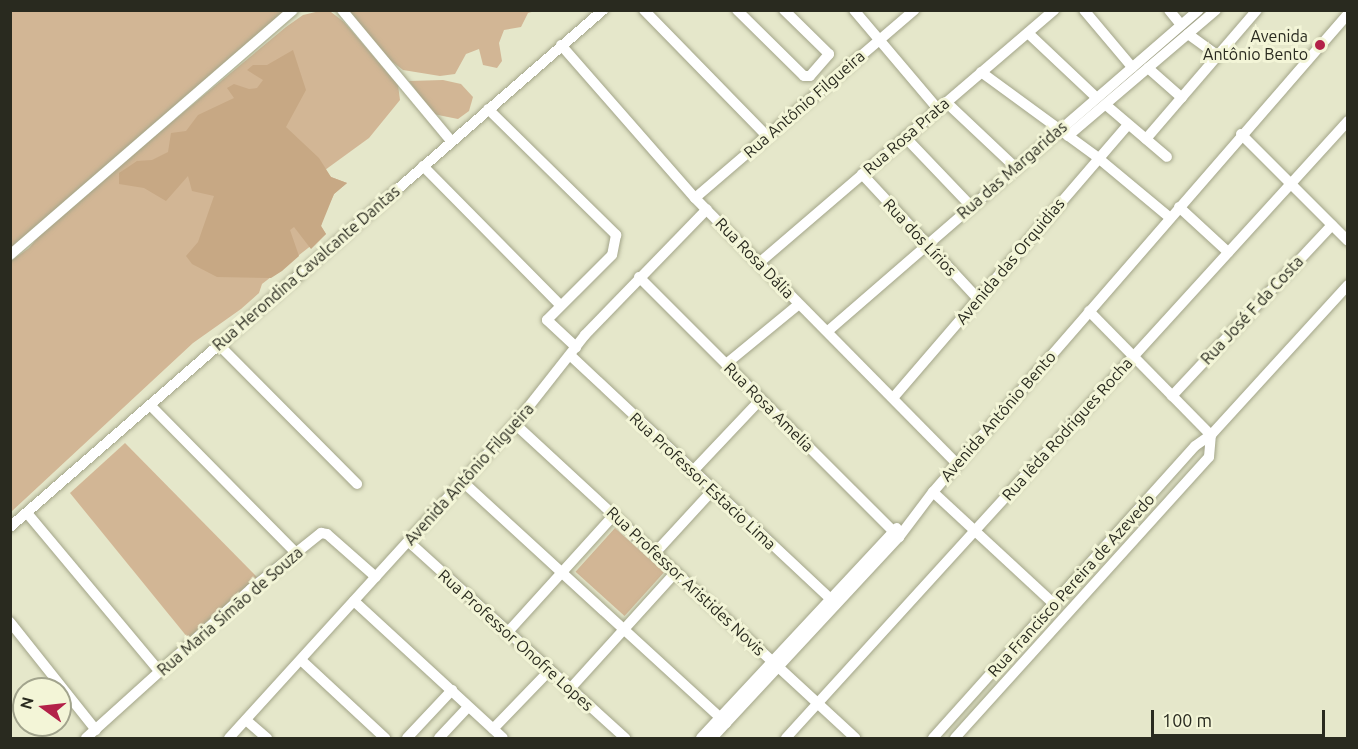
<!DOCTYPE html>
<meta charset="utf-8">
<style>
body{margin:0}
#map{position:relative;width:1358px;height:749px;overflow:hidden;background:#e5e7ca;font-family:Ubuntu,sans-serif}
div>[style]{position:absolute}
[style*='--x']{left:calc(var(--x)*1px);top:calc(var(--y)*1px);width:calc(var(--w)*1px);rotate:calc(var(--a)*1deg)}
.green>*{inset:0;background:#d2b695;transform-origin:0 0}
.forest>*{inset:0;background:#c7a884}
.roads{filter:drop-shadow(0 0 2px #a3a589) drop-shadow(0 0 2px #a3a589)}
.minor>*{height:10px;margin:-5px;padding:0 5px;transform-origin:5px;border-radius:5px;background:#fff}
.dots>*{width:16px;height:16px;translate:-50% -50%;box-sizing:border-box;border:3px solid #f3f5d7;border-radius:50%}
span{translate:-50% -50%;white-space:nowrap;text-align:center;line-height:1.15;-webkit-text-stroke:6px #f3f5d7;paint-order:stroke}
.poi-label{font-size:16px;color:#292a1f}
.right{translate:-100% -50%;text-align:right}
.street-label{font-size:16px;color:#292a1f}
.frame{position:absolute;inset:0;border:12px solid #292a1f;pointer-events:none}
.north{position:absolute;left:12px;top:677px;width:60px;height:60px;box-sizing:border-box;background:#f3f5d7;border:2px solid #a2a48d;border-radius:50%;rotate:285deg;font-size:16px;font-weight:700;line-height:24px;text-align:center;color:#292a1f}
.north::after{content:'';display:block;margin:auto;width:21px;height:27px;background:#b32149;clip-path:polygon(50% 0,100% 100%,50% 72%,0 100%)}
.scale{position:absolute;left:1151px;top:710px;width:174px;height:27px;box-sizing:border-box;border:3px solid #292a1f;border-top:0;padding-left:8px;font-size:18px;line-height:21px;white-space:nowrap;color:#292a1f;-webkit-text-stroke:4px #f3f5d7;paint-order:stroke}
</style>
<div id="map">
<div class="green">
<div style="clip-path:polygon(11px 11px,290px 11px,11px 249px)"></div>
<div style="clip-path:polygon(320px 11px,331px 12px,344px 22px,398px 85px,400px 100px,369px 138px,325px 170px,331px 177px,347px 183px,334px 194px,323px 217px,321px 226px,326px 234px,262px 284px,259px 293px,241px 309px,193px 343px,11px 512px,11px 261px,29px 248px,50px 223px,286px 27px,303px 15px)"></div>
<div style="clip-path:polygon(346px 11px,535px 11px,528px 13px,521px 27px,504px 30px,499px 43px,502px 61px,497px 68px,483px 65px,479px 49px,466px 54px,455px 74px,440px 76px,403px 70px,390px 60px)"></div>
<div style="clip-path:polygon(443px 80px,461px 84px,473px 97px,469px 111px,458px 119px,433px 114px,409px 81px)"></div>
<div style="clip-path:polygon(125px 443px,257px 577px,188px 638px,70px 493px)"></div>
<div style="left:615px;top:528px;width:66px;height:59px;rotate:42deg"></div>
</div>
<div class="forest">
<div style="clip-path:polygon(293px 50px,306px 90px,286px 127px,319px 158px,331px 177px,347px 183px,334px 194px,321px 226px,326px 234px,311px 249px,294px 227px,290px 230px,299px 256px,282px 271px,271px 278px,217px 277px,192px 264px,186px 256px,198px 242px,214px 196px,192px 191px,188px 176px,166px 201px,144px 188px,119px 184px,119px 173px,137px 161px,152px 160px,168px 152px,171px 133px,186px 131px,198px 115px,234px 98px,227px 88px,234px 84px,249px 89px,257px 88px,263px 80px,247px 70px,253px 65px,267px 65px)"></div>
</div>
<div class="roads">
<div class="minor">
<div style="--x:342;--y:10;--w:170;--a:50.2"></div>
<div style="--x:644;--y:10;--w:176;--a:45.7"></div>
<div style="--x:737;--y:10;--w:94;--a:44.6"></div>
<div style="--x:804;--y:76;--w:6;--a:0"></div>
<div style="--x:810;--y:76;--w:29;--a:-49"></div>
<div style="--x:829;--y:54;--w:63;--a:-135.6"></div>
<div style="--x:854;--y:10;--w:130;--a:49.7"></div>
<div style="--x:1084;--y:10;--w:75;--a:49.9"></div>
<div style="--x:1169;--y:10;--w:19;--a:51"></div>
<div style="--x:1028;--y:33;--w:93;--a:43.3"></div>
<div style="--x:1188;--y:34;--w:37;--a:36"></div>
<div style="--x:561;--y:45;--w:203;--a:48.8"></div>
<div style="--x:695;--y:198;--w:373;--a:45.4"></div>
<div style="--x:1148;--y:68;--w:45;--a:41.4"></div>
<div style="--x:981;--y:72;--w:144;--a:36.2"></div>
<div style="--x:1097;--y:157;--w:94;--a:39.8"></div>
<div style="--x:946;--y:102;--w:96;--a:43.3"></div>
<div style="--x:1106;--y:105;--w:80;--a:40.4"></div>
<div style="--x:488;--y:109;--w:180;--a:44.5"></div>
<div style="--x:616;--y:235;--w:20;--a:101"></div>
<div style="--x:612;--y:255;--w:92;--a:135"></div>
<div style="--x:547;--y:320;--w:40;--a:43"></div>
<div style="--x:1241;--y:134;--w:151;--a:45"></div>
<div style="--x:1068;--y:136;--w:194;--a:-40.4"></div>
<div style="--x:905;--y:137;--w:95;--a:46.3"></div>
<div style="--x:1146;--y:139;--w:170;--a:-49.3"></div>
<div style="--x:423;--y:166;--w:195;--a:45.4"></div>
<div style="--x:862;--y:174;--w:171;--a:47.1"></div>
<div style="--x:695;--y:198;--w:289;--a:-40.6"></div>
<div style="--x:1179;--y:207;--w:67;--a:42.6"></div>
<div style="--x:10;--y:255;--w:374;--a:-40.9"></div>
<div style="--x:759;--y:263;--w:389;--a:-40.6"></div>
<div style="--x:639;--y:277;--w:368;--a:45"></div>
<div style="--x:1089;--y:311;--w:174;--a:45.5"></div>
<div style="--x:828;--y:331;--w:490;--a:-40.9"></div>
<div style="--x:219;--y:345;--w:196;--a:45.2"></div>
<div style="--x:571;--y:356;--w:363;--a:43.1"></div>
<div style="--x:726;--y:364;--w:94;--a:-39.4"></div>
<div style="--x:1172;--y:396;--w:234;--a:-46.9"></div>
<div style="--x:893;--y:398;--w:360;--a:-49.3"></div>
<div style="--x:150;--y:405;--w:208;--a:45.4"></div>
<div style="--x:515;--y:424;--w:463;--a:42.7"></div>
<div style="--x:692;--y:472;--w:100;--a:-46.6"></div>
<div style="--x:463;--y:482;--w:357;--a:42.5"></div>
<div style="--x:933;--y:492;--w:165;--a:42.8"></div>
<div style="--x:27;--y:513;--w:207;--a:50.1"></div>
<div style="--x:10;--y:527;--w:787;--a:-41.08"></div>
<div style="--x:409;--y:542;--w:292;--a:42.2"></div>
<div style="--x:655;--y:553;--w:84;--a:-47.4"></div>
<div style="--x:354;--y:601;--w:202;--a:42.6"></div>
<div style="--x:10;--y:622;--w:138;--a:51.5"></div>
<div style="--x:507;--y:633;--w:159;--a:-47.8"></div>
<div style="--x:301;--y:660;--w:115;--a:42.9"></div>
<div style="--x:569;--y:690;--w:159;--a:-47.8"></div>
<div style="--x:246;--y:720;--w:28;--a:41"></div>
<div style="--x:493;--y:729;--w:81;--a:-46"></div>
<div style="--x:86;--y:738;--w:222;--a:-42.1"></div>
<div style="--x:251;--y:589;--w:90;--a:-38.7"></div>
<div style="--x:321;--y:533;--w:6;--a:9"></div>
<div style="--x:327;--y:534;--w:65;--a:41.3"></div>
<div style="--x:229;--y:738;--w:425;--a:-47.7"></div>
<div style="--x:515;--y:424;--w:113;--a:-51.8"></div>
<div style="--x:585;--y:335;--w:175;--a:-45.9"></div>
<div style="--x:407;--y:738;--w:66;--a:-46.8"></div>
<div style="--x:439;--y:738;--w:42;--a:-46.9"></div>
<div style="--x:701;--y:738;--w:287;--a:-47"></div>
<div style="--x:712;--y:738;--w:275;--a:-47.1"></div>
<div style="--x:899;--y:537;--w:56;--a:-52.9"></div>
<div style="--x:933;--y:492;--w:633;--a:-49.04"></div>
<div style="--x:786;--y:738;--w:835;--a:-47.67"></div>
<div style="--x:933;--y:738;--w:392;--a:-48.1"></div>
<div style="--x:1195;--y:446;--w:19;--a:-35"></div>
<div style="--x:1211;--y:435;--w:203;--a:-47.6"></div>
<div style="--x:955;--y:738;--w:379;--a:-47.9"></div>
<div style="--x:1209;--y:457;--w:22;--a:-85"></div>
</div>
</div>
<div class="dots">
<div style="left:1320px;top:45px;background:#b32149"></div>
</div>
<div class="poi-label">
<span class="right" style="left:1308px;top:45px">Avenida<br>Antônio Bento</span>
</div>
<div class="street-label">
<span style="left:804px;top:104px;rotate:-41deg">Rua Antônio Filgueira</span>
<span style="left:906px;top:136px;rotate:-41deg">Rua Rosa Prata</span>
<span style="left:1012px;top:170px;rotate:-41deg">Rua das Margaridas</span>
<span style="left:920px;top:237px;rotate:47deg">Rua dos Lírios</span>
<span style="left:755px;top:258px;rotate:46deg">Rua Rosa Dália</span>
<span style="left:1010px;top:261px;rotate:-50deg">Avenida das Orquidias</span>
<span style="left:306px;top:268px;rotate:-41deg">Rua Herondina Cavalcante Dantas</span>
<span style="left:1252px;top:310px;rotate:-47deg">Rua José F da Costa</span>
<span style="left:769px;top:407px;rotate:45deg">Rua Rosa Amelia</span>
<span style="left:998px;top:416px;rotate:-49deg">Avenida Antônio Bento</span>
<span style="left:1067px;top:429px;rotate:-48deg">Rua Iêda Rodrigues Rocha</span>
<span style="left:469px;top:474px;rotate:-48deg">Avenida Antônio Filgueira</span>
<span style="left:703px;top:481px;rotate:43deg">Rua Professor Estacio Lima</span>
<span style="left:686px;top:581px;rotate:43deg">Rua Professor Aristides Novis</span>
<span style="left:1071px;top:585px;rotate:-48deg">Rua Francisco Pereira de Azevedo</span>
<span style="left:230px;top:611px;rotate:-41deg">Rua Maria Simão de Souza</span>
<span style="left:516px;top:640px;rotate:42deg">Rua Professor Onofre Lopes</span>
</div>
<div class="frame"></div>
<div class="north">N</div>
<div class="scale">100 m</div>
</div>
